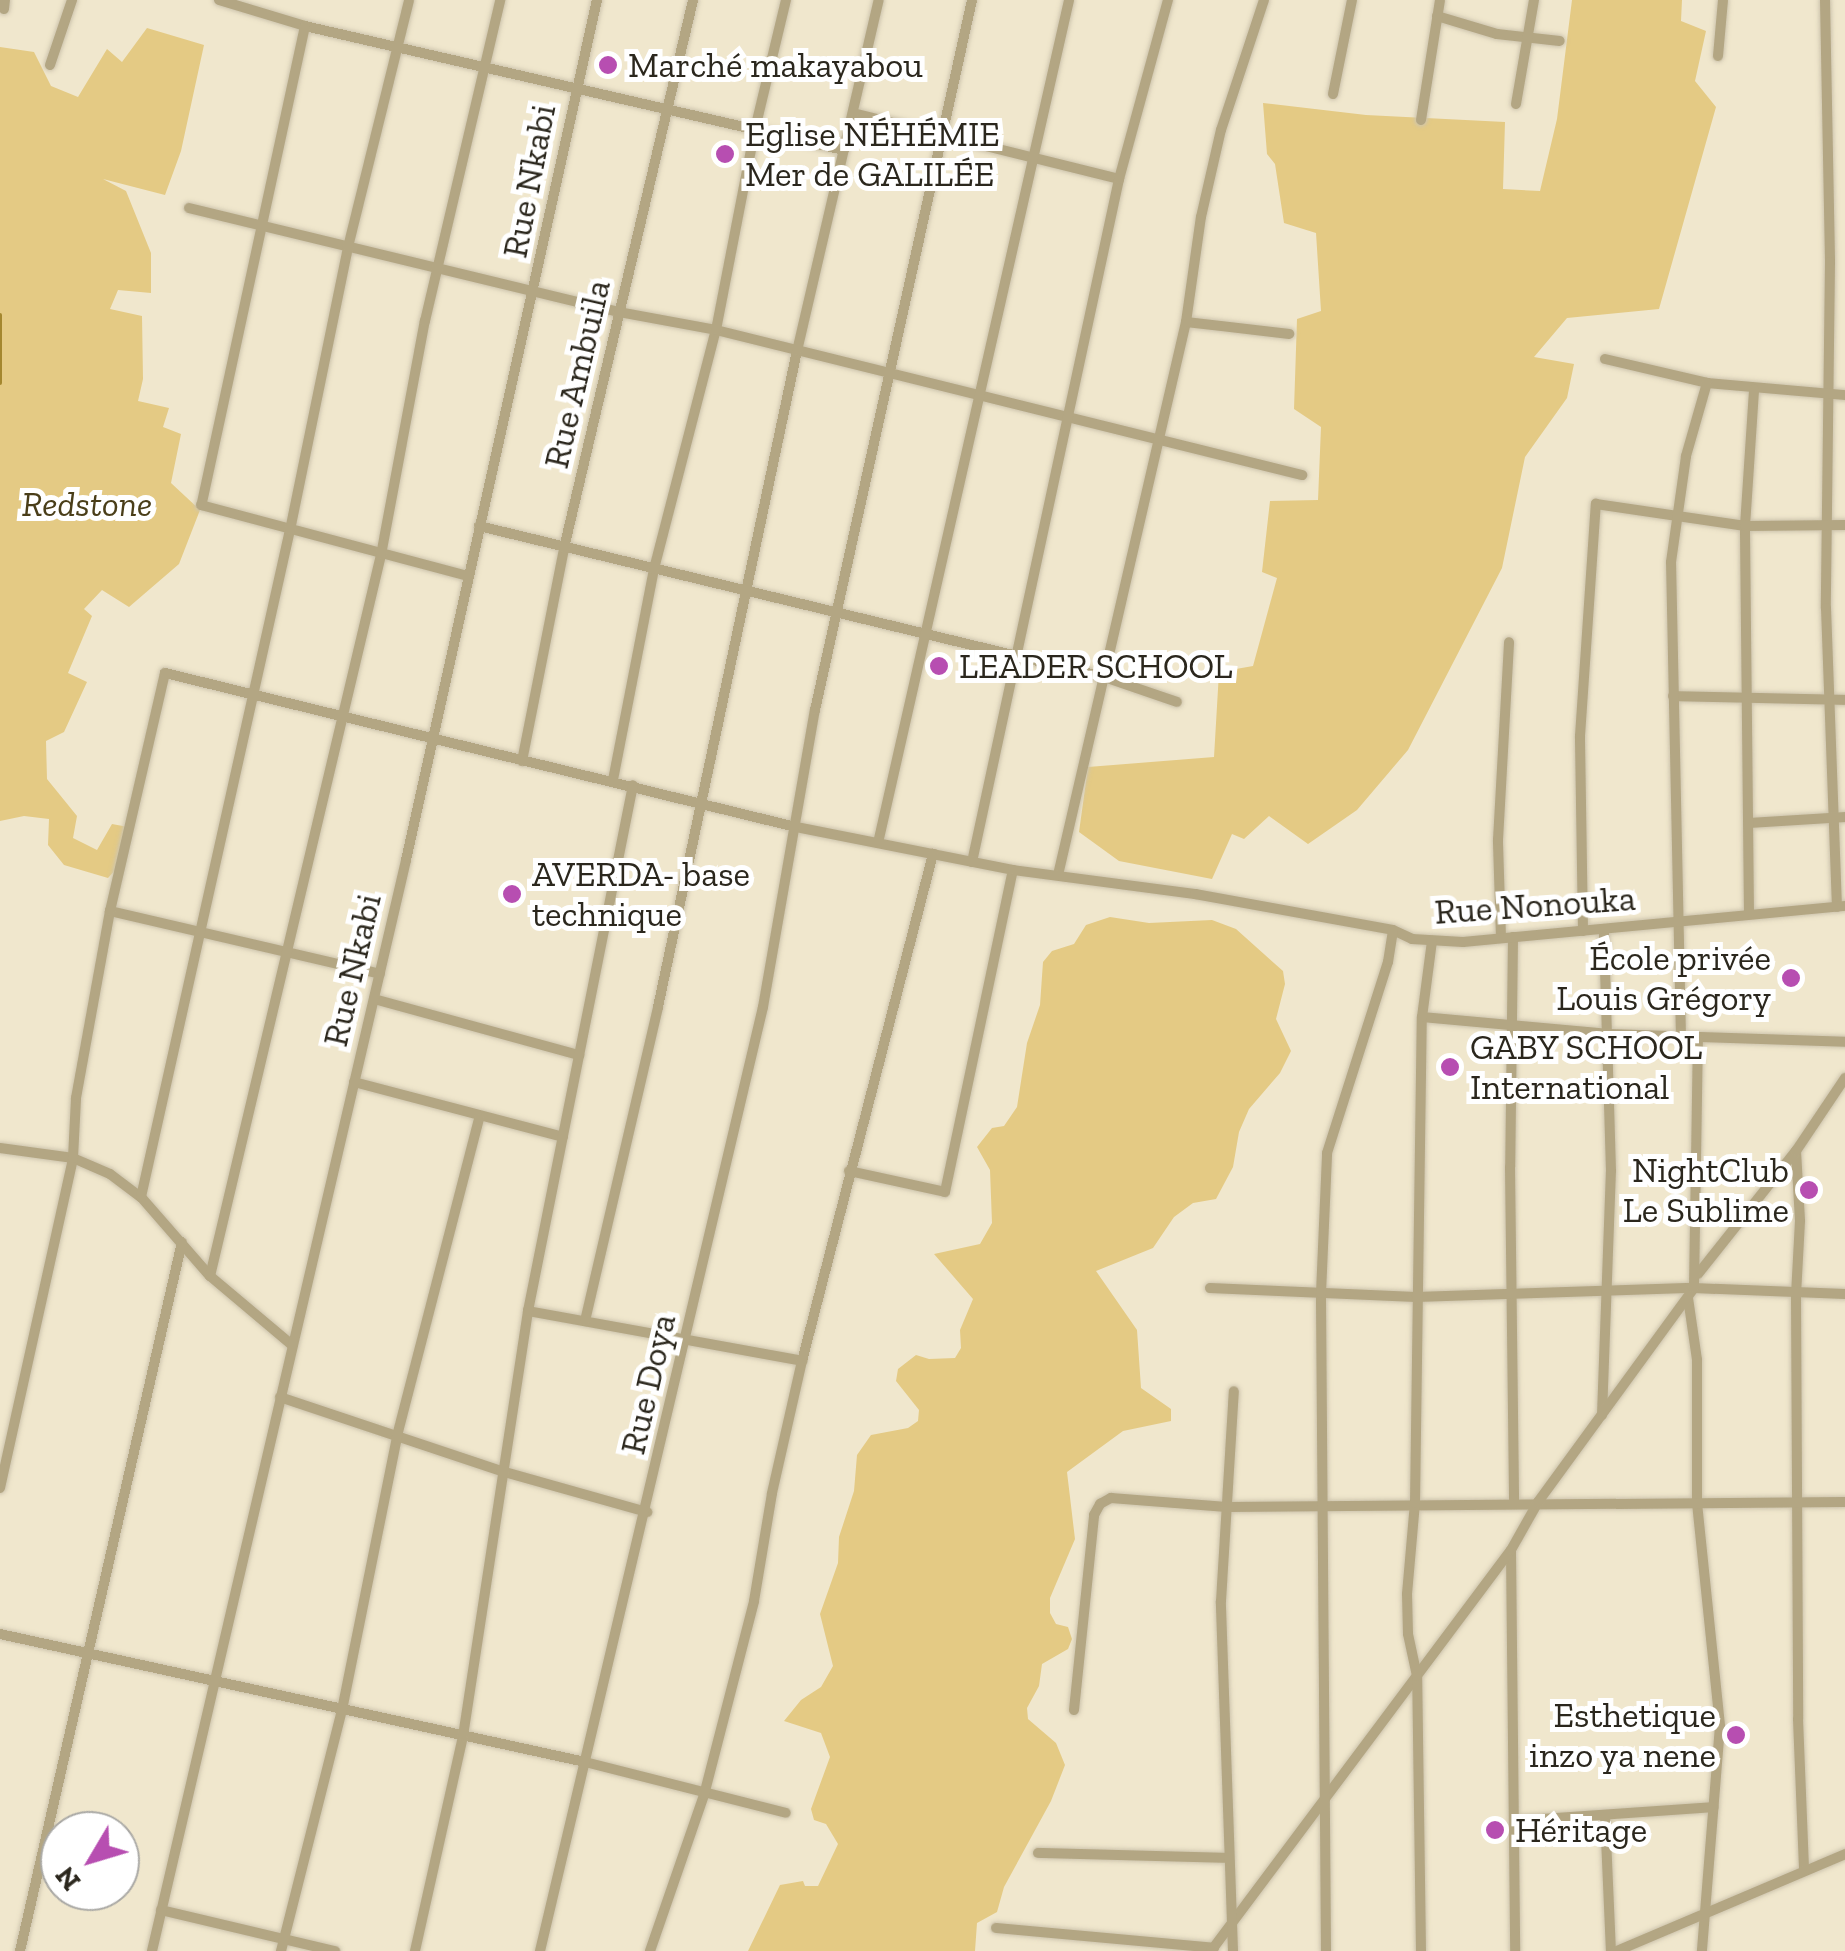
<!DOCTYPE html>
<meta charset="utf-8">
<style>
body{margin:0}
#map{position:relative;width:1845px;height:1951px;overflow:hidden;background:#f0e7cd;font-family:"Zilla Slab",serif}
div>[style]{position:absolute}
[style*='--x']{left:calc(var(--x)*1px);top:calc(var(--y)*1px);width:calc(var(--w)*1px);rotate:calc(var(--a)*1deg)}
.green>*{inset:0;background:#e4ca84}
.stream>*{height:4px;margin:-2px;padding:0 2px;transform-origin:2px;border-radius:2px;background:#a4872f}
.roads{filter:drop-shadow(0 0 2px #cdc4ad) drop-shadow(0 0 2px #cdc4ad)}
.minor>*{height:10px;margin:-5px;padding:0 5px;transform-origin:5px;border-radius:5px;background:#b3a683}
.dots>*{width:28px;height:28px;translate:-50% -50%;box-sizing:border-box;border:5px solid #fff;border-radius:50%}
span{translate:-50% -50%;white-space:nowrap;text-align:center;line-height:1.15;-webkit-text-stroke:10px #fff;paint-order:stroke}
.poi-label{font-size:35px;color:#2b271d}
.left{translate:0 -50%;text-align:left}
.right{translate:-100% -50%;text-align:right}
.street-label{font-size:35px;color:#2b271d}
.park-label{font-size:35px;color:#4a3e19;font-style:italic}
.north{position:absolute;left:40px;top:1811px;width:100px;height:100px;box-sizing:border-box;background:#fff;border:2px solid #aaa9a5;border-radius:50%;rotate:232deg;font-size:28px;font-weight:700;line-height:40px;text-align:center;color:#2b271d}
.north::after{content:'';display:block;margin:auto;width:35px;height:45px;background:#b74eb1;clip-path:polygon(50% 0,100% 100%,50% 72%,0 100%)}
</style>
<div id="map">
<div class="green">
<div style="clip-path:polygon(1572px 0,1682px 0,1681px 21px,1706px 31px,1695px 81px,1716px 107px,1659px 309px,1567px 318px,1534px 357px,1574px 364px,1567px 398px,1525px 457px,1502px 568px,1408px 750px,1357px 810px,1308px 844px,1269px 816px,1244px 839px,1232px 834px,1212px 879px,1119px 861px,1079px 832px,1088px 767px,1214px 757px,1219px 672px,1253px 666px,1277px 578px,1262px 572px,1270px 501px,1318px 500px,1321px 427px,1294px 409px,1297px 319px,1321px 311px,1316px 233px,1284px 223px,1275px 164px,1267px 154px,1263px 103px,1366px 115px,1505px 122px,1503px 189px,1540px 191px,1557px 119px)"></div>
<div style="clip-path:polygon(147px 28px,204px 45px,181px 151px,165px 195px,103px 179px,126px 191px,151px 253px,151px 293px,118px 290px,110px 309px,142px 316px,143px 379px,138px 401px,169px 408px,163px 427px,181px 434px,171px 483px,200px 510px,179px 564px,129px 607px,102px 590px,84px 609px,92px 616px,68px 673px,87px 682px,64px 732px,46px 741px,47px 779px,77px 816px,73px 838px,97px 850px,112px 824px,128px 827px,118px 867px,108px 878px,64px 865px,48px 845px,49px 819px,24px 816px,0 821px,0 47px,34px 52px,51px 86px,78px 97px,107px 49px,122px 62px)"></div>
<div style="clip-path:polygon(1110px 917px,1149px 923px,1212px 920px,1236px 929px,1283px 971px,1285px 984px,1276px 1019px,1291px 1051px,1280px 1073px,1249px 1109px,1239px 1132px,1233px 1167px,1216px 1199px,1193px 1203px,1174px 1217px,1153px 1248px,1096px 1271px,1137px 1330px,1141px 1388px,1171px 1409px,1171px 1421px,1123px 1431px,1067px 1472px,1075px 1539px,1050px 1598px,1050px 1613px,1056px 1624px,1068px 1627px,1072px 1639px,1068px 1649px,1042px 1664px,1039px 1686px,1027px 1708px,1028px 1719px,1056px 1743px,1065px 1765px,1051px 1801px,1004px 1887px,997px 1912px,977px 1923px,975px 1951px,748px 1951px,780px 1885px,803px 1881px,805px 1886px,818px 1886px,838px 1844px,826px 1824px,814px 1820px,811px 1809px,830px 1757px,821px 1733px,784px 1721px,801px 1700px,821px 1687px,833px 1666px,820px 1614px,838px 1563px,839px 1537px,854px 1491px,857px 1455px,871px 1435px,908px 1428px,918px 1421px,919px 1410px,896px 1381px,898px 1369px,916px 1355px,929px 1359px,955px 1358px,961px 1348px,960px 1330px,973px 1299px,934px 1254px,980px 1244px,992px 1223px,990px 1170px,977px 1147px,992px 1128px,1004px 1126px,1017px 1107px,1027px 1043px,1040px 1005px,1043px 962px,1052px 951px,1074px 944px,1086px 925px)"></div>
</div>
<div class="stream">
<div style="--x:0;--y:315;--w:68;--a:90"></div>
</div>
<div class="roads">
<div class="minor">
<div style="--x:219;--y:0;--w:90;--a:16.8"></div>
<div style="--x:305;--y:26;--w:553;--a:12.96"></div>
<div style="--x:1825;--y:0;--w:262;--a:88.9"></div>
<div style="--x:1830;--y:262;--w:346;--a:90.7"></div>
<div style="--x:1826;--y:608;--w:299;--a:87.9"></div>
<div style="--x:4;--y:9;--w:9;--a:-84"></div>
<div style="--x:1437;--y:16;--w:63;--a:16.7"></div>
<div style="--x:1497;--y:34;--w:63;--a:6.3"></div>
<div style="--x:305;--y:26;--w:490;--a:102.2"></div>
<div style="--x:201;--y:505;--w:276;--a:14.9"></div>
<div style="--x:1718;--y:56;--w:56;--a:-84.9"></div>
<div style="--x:50;--y:65;--w:69;--a:-71.3"></div>
<div style="--x:1333;--y:94;--w:96;--a:-78.6"></div>
<div style="--x:1516;--y:104;--w:106;--a:-80.2"></div>
<div style="--x:853;--y:113;--w:274;--a:13.9"></div>
<div style="--x:1421;--y:120;--w:121;--a:-81"></div>
<div style="--x:189;--y:208;--w:442;--a:13.6"></div>
<div style="--x:619;--y:312;--w:99;--a:10.5"></div>
<div style="--x:716;--y:330;--w:604;--a:13.9"></div>
<div style="--x:1186;--y:322;--w:104;--a:6.6"></div>
<div style="--x:1605;--y:359;--w:105;--a:13.2"></div>
<div style="--x:1707;--y:383;--w:139;--a:5"></div>
<div style="--x:479;--y:526;--w:643;--a:13.58"></div>
<div style="--x:1104;--y:677;--w:77;--a:18.9"></div>
<div style="--x:1673;--y:696;--w:172;--a:1.3"></div>
<div style="--x:522;--y:761;--w:217;--a:-78.8"></div>
<div style="--x:564;--y:548;--w:563;--a:-76.75"></div>
<div style="--x:613;--y:780;--w:215;--a:-79"></div>
<div style="--x:654;--y:569;--w:247;--a:-75.5"></div>
<div style="--x:716;--y:330;--w:205;--a:-79"></div>
<div style="--x:755;--y:129;--w:133;--a:-76.5"></div>
<div style="--x:1750;--y:823;--w:95;--a:-3.6"></div>
<div style="--x:878;--y:843;--w:864;--a:-77.23"></div>
<div style="--x:972;--y:862;--w:699;--a:-77.85"></div>
<div style="--x:1119;--y:179;--w:186;--a:-74.7"></div>
<div style="--x:1058;--y:875;--w:568;--a:-76.97"></div>
<div style="--x:1186;--y:322;--w:106;--a:-81.9"></div>
<div style="--x:1201;--y:217;--w:89;--a:-77.1"></div>
<div style="--x:1221;--y:130;--w:137;--a:-71.7"></div>
<div style="--x:110;--y:911;--w:277;--a:13.1"></div>
<div style="--x:1749;--y:914;--w:388;--a:-90.6"></div>
<div style="--x:1745;--y:526;--w:137;--a:-86.2"></div>
<div style="--x:1583;--y:931;--w:195;--a:-90.9"></div>
<div style="--x:1580;--y:736;--w:233;--a:-86.1"></div>
<div style="--x:1596;--y:504;--w:151;--a:8.4"></div>
<div style="--x:1745;--y:526;--w:100;--a:-0.6"></div>
<div style="--x:1513;--y:937;--w:230;--a:90.7"></div>
<div style="--x:1510;--y:1167;--w:337;--a:89.3"></div>
<div style="--x:1501;--y:938;--w:98;--a:-91.8"></div>
<div style="--x:1498;--y:840;--w:198;--a:-86.8"></div>
<div style="--x:374;--y:999;--w:213;--a:15.3"></div>
<div style="--x:1422;--y:1017;--w:188;--a:5.2"></div>
<div style="--x:1609;--y:1034;--w:236;--a:1.9"></div>
<div style="--x:1681;--y:1038;--w:476;--a:-91.2"></div>
<div style="--x:1671;--y:562;--w:107;--a:-81.9"></div>
<div style="--x:1686;--y:456;--w:76;--a:-74"></div>
<div style="--x:354;--y:1082;--w:216;--a:14.7"></div>
<div style="--x:0;--y:1148;--w:74;--a:7.8"></div>
<div style="--x:73;--y:1158;--w:40;--a:23.4"></div>
<div style="--x:110;--y:1174;--w:39;--a:37"></div>
<div style="--x:141;--y:1197;--w:105;--a:48.9"></div>
<div style="--x:210;--y:1276;--w:107;--a:40.1"></div>
<div style="--x:1796;--y:1151;--w:70;--a:86.7"></div>
<div style="--x:1800;--y:1221;--w:74;--a:93.1"></div>
<div style="--x:1796;--y:1295;--w:424;--a:89.7"></div>
<div style="--x:1798;--y:1719;--w:152;--a:87.7"></div>
<div style="--x:849;--y:1171;--w:98;--a:12.3"></div>
<div style="--x:945;--y:1192;--w:329;--a:-78.1"></div>
<div style="--x:141;--y:1197;--w:683;--a:-77.41"></div>
<div style="--x:290;--y:530;--w:289;--a:-78.4"></div>
<div style="--x:348;--y:247;--w:254;--a:-76.1"></div>
<div style="--x:1698;--y:1274;--w:157;--a:-51.5"></div>
<div style="--x:1796;--y:1151;--w:88;--a:-56.1"></div>
<div style="--x:210;--y:1276;--w:741;--a:-76.66"></div>
<div style="--x:381;--y:555;--w:238;--a:-79.4"></div>
<div style="--x:425;--y:321;--w:330;--a:-76.8"></div>
<div style="--x:1210;--y:1288;--w:206;--a:2.5"></div>
<div style="--x:1416;--y:1297;--w:278;--a:-1.9"></div>
<div style="--x:1694;--y:1288;--w:151;--a:2.3"></div>
<div style="--x:1688;--y:1298;--w:63;--a:81.7"></div>
<div style="--x:1697;--y:1360;--w:143;--a:90"></div>
<div style="--x:1697;--y:1503;--w:224;--a:84.1"></div>
<div style="--x:1720;--y:1726;--w:226;--a:94.6"></div>
<div style="--x:528;--y:1311;--w:279;--a:10.3"></div>
<div style="--x:585;--y:1321;--w:322;--a:-76.9"></div>
<div style="--x:658;--y:1007;--w:671;--a:-78.04"></div>
<div style="--x:797;--y:351;--w:360;--a:-76.9"></div>
<div style="--x:280;--y:1397;--w:233;--a:18.5"></div>
<div style="--x:501;--y:1471;--w:152;--a:15.7"></div>
<div style="--x:1602;--y:1415;--w:244;--a:-87.9"></div>
<div style="--x:1611;--y:1171;--w:240;--a:-91.7"></div>
<div style="--x:0;--y:1488;--w:338;--a:-77.5"></div>
<div style="--x:73;--y:1158;--w:60;--a:-87.1"></div>
<div style="--x:76;--y:1098;--w:190;--a:-79.7"></div>
<div style="--x:110;--y:911;--w:244;--a:-77"></div>
<div style="--x:165;--y:673;--w:650;--a:13.72"></div>
<div style="--x:796;--y:827;--w:221;--a:11.2"></div>
<div style="--x:1013;--y:870;--w:184;--a:7.5"></div>
<div style="--x:1195;--y:894;--w:201;--a:10.3"></div>
<div style="--x:1393;--y:930;--w:21;--a:25"></div>
<div style="--x:1412;--y:939;--w:51;--a:3.4"></div>
<div style="--x:1463;--y:942;--w:384;--a:-5.4"></div>
<div style="--x:1511;--y:1551;--w:400;--a:89.4"></div>
<div style="--x:0;--y:1634;--w:599;--a:12.34"></div>
<div style="--x:585;--y:1762;--w:207;--a:14.2"></div>
<div style="--x:1074;--y:1710;--w:196;--a:-84.1"></div>
<div style="--x:1094;--y:1515;--w:13;--a:-61"></div>
<div style="--x:1100;--y:1504;--w:13;--a:-29"></div>
<div style="--x:1111;--y:1498;--w:116;--a:4.4"></div>
<div style="--x:1227;--y:1507;--w:618;--a:-0.46"></div>
<div style="--x:1605;--y:1815;--w:136;--a:87.5"></div>
<div style="--x:1514;--y:1821;--w:200;--a:-4"></div>
<div style="--x:1038;--y:1853;--w:189;--a:1.5"></div>
<div style="--x:161;--y:1910;--w:179;--a:13.3"></div>
<div style="--x:996;--y:1928;--w:219;--a:5.2"></div>
<div style="--x:20;--y:1951;--w:727;--a:-77.13"></div>
<div style="--x:152;--y:1951;--w:1120;--a:-76.89"></div>
<div style="--x:406;--y:860;--w:881;--a:-77.48"></div>
<div style="--x:281;--y:1951;--w:249;--a:-75.8"></div>
<div style="--x:342;--y:1710;--w:279;--a:-78.6"></div>
<div style="--x:397;--y:1436;--w:328;--a:-75.5"></div>
<div style="--x:415;--y:1951;--w:220;--a:-77.4"></div>
<div style="--x:463;--y:1736;--w:430;--a:-81.3"></div>
<div style="--x:528;--y:1311;--w:536;--a:-78.71"></div>
<div style="--x:540;--y:1951;--w:970;--a:-76.71"></div>
<div style="--x:763;--y:1007;--w:302;--a:-80.1"></div>
<div style="--x:815;--y:710;--w:727;--a:-77.53"></div>
<div style="--x:650;--y:1951;--w:165;--a:-70.9"></div>
<div style="--x:704;--y:1795;--w:200;--a:-75.5"></div>
<div style="--x:754;--y:1601;--w:109;--a:-80.5"></div>
<div style="--x:772;--y:1493;--w:135;--a:-77.2"></div>
<div style="--x:802;--y:1361;--w:524;--a:-75.51"></div>
<div style="--x:1211;--y:1951;--w:501;--a:-53.2"></div>
<div style="--x:1511;--y:1550;--w:55;--a:-60.6"></div>
<div style="--x:1538;--y:1502;--w:265;--a:-53.9"></div>
<div style="--x:1694;--y:1288;--w:249;--a:-89.1"></div>
<div style="--x:1233;--y:1951;--w:350;--a:-92"></div>
<div style="--x:1221;--y:1601;--w:210;--a:-86.5"></div>
<div style="--x:1326;--y:1951;--w:658;--a:-90.44"></div>
<div style="--x:1321;--y:1293;--w:140;--a:-87.5"></div>
<div style="--x:1327;--y:1153;--w:201;--a:-72.3"></div>
<div style="--x:1388;--y:962;--w:32;--a:-81"></div>
<div style="--x:1421;--y:1951;--w:275;--a:-90.8"></div>
<div style="--x:1417;--y:1676;--w:43;--a:-102.1"></div>
<div style="--x:1408;--y:1634;--w:40;--a:-91.4"></div>
<div style="--x:1407;--y:1594;--w:91;--a:-85"></div>
<div style="--x:1415;--y:1503;--w:486;--a:-89.2"></div>
<div style="--x:1422;--y:1017;--w:77;--a:-82.5"></div>
<div style="--x:1617;--y:1951;--w:248;--a:-23"></div>
</div>
</div>
<div class="dots">
<div style="left:608px;top:65px;background:#b74eb1"></div>
<div style="left:725px;top:154px;background:#b74eb1"></div>
<div style="left:939px;top:666px;background:#b74eb1"></div>
<div style="left:512px;top:894px;background:#b74eb1"></div>
<div style="left:1791px;top:978px;background:#b74eb1"></div>
<div style="left:1450px;top:1067px;background:#b74eb1"></div>
<div style="left:1809px;top:1190px;background:#b74eb1"></div>
<div style="left:1736px;top:1735px;background:#b74eb1"></div>
<div style="left:1495px;top:1830px;background:#b74eb1"></div>
</div>
<div class="poi-label">
<span class="left" style="left:628px;top:65px">Marché makayabou</span>
<span class="left" style="left:745px;top:154px">Eglise NÉHÉMIE<br>Mer de GALILÉE</span>
<span class="left" style="left:959px;top:666px">LEADER SCHOOL</span>
<span class="left" style="left:532px;top:894px">AVERDA- base<br>technique</span>
<span class="right" style="left:1771px;top:978px">École privée<br>Louis Grégory</span>
<span class="left" style="left:1470px;top:1067px">GABY SCHOOL<br>International</span>
<span class="right" style="left:1789px;top:1190px">NightClub<br>Le Sublime</span>
<span class="right" style="left:1716px;top:1735px">Esthetique<br>inzo ya nene</span>
<span class="left" style="left:1515px;top:1830px">Héritage</span>
</div>
<div class="street-label">
<span style="left:529px;top:181px;rotate:-79deg">Rue Nkabi</span>
<span style="left:577px;top:374px;rotate:-77deg">Rue Ambuila</span>
<span style="left:1535px;top:905px;rotate:-4deg">Rue Nonouka</span>
<span style="left:352px;top:970px;rotate:-77deg">Rue Nkabi</span>
<span style="left:648px;top:1384px;rotate:-77deg">Rue Doya</span>
</div>
<div class="park-label">
<span style="left:87px;top:504px">Redstone</span>
</div>
<div class="north">N</div>
</div>
